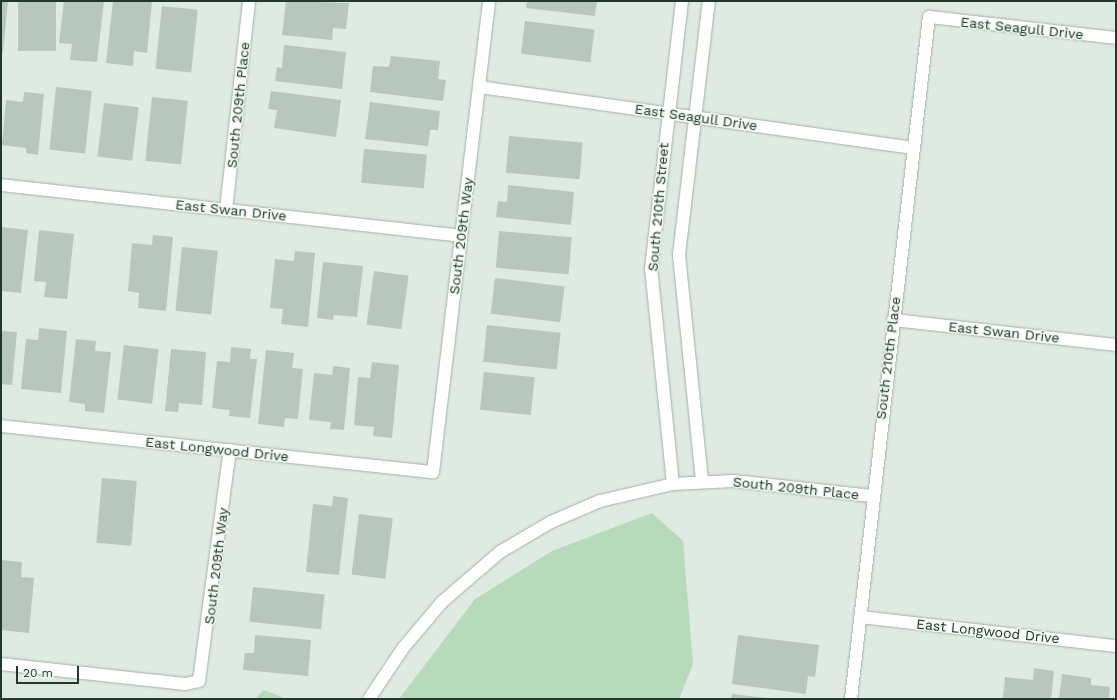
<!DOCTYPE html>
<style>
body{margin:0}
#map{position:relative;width:1117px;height:700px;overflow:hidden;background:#dfeae3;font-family:"Work Sans",sans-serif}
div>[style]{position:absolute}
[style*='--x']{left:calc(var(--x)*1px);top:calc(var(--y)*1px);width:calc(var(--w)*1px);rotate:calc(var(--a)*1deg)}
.green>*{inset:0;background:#b7dbba}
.building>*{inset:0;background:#b7c7be;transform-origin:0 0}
.roads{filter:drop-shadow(0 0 1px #a2b1a9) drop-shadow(0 0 1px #a2b1a9)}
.minor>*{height:12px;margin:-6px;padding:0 6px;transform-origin:6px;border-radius:6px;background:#fff}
span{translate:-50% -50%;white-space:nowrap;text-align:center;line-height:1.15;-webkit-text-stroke:3px #eff7f1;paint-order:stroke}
.street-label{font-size:14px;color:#20392e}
.frame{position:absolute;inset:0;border:2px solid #20392e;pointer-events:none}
.scale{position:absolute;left:16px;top:666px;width:63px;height:18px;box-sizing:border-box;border:2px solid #20392e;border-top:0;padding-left:5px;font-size:12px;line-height:14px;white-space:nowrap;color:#20392e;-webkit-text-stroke:3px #eff7f1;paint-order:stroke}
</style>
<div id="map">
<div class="green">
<div style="clip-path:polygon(652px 513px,683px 541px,693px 664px,679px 699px,399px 699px,475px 599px,552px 551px)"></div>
<div style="clip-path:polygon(264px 690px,287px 699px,255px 699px)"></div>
</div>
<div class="building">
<div style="clip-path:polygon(1px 1px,8px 1px,3px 52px,1px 52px)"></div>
<div style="left:18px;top:1px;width:38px;height:50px"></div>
<div style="clip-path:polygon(64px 1px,104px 1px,97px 62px,70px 60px,72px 44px,59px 43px)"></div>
<div style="clip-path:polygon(113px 1px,152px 2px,147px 53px,134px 51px,133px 66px,106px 63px)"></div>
<div style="clip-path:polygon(286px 1px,349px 3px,346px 29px,333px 28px,332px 40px,282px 35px)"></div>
<div style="clip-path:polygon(527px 1px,597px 1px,595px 16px,526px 8px)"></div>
<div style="left:162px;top:6px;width:36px;height:63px;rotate:6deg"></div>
<div style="left:525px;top:21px;width:70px;height:33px;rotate:7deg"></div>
<div style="clip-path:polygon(284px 45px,346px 52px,342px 89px,275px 81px,277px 67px,282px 68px)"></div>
<div style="clip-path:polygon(391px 56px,440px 61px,438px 79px,446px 80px,443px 101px,370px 92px,373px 66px,389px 67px)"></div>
<div style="left:56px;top:87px;width:36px;height:63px;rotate:6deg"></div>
<div style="clip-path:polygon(271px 91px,341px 100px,336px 137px,274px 128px,277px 110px,268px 109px)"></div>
<div style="clip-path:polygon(24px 92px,44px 94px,38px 155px,26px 153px,26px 148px,2px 145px,6px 100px,23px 102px)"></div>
<div style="left:152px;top:97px;width:36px;height:64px;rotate:6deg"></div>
<div style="clip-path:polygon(370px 102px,440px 111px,438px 130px,430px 130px,428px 146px,365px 139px)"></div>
<div style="left:104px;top:103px;width:35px;height:54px;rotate:7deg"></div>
<div style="left:509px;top:136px;width:74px;height:37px;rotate:5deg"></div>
<div style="left:364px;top:149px;width:63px;height:34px;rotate:5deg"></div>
<div style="clip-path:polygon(508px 185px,574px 192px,571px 225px,496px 217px,498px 201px,507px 202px)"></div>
<div style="clip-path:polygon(1px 227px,28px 230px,21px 293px,1px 291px)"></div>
<div style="clip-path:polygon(39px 230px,74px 234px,67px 299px,44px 297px,46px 282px,34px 281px)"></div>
<div style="left:499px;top:231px;width:73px;height:37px;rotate:5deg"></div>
<div style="clip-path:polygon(153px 235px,173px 237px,166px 311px,138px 308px,139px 293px,128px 291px,132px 243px,152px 245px)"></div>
<div style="left:182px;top:247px;width:36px;height:64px;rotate:6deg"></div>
<div style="clip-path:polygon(295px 251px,315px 253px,308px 327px,281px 324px,283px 309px,270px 308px,275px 259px,294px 261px)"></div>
<div style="clip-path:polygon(323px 262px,363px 266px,357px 317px,334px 315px,333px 320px,317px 318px)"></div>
<div style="left:374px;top:271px;width:35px;height:54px;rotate:8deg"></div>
<div style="left:495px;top:278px;width:70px;height:36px;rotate:7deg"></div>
<div style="left:487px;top:325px;width:74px;height:37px;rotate:6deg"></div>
<div style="clip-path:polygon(39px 328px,67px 331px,61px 393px,21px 389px,26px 339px,38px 340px)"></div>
<div style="clip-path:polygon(1px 331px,17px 332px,12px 385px,1px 384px)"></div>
<div style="clip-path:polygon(76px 339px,96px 341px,95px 351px,111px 352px,104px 413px,85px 411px,85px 404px,69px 402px)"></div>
<div style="left:124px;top:345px;width:35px;height:55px;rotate:7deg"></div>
<div style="clip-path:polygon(231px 347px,251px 349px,250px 359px,257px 359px,250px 418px,229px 416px,230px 410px,212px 408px,217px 361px,230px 362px)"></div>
<div style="clip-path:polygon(171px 349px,206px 352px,202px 405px,179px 403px,178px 412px,165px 411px)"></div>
<div style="clip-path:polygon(266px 350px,294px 353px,292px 368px,303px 369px,298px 419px,285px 418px,284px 427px,258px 424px)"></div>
<div style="clip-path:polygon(372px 362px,399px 365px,392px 438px,373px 436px,374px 427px,354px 425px,358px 377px,370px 378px)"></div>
<div style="clip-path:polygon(333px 366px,350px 368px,344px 430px,330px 429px,331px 422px,309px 420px,314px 373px,332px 375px)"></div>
<div style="left:484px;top:372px;width:51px;height:38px;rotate:6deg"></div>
<div style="left:102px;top:478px;width:35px;height:65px;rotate:5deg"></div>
<div style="clip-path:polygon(333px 496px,348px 498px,339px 575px,306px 572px,313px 504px,332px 506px)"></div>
<div style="left:359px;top:514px;width:34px;height:61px;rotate:7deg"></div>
<div style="clip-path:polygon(1px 560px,22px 562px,21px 577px,34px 578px,29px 633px,1px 630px)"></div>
<div style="left:253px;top:587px;width:72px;height:35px;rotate:6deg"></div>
<div style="clip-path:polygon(255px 635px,311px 640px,308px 676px,243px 670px,245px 653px,254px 653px)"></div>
<div style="clip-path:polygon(738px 635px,819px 645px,815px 677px,808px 676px,806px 694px,732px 684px)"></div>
<div style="clip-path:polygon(1034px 668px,1054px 671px,1051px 699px,1003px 699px,1005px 677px,1033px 680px)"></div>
<div style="clip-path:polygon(1062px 674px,1091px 678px,1091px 685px,1110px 687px,1109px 699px,1059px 699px)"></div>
<div style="clip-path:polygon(732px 694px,766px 698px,766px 699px,731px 699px)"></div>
</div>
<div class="roads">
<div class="minor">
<div style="--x:479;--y:87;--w:438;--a:8"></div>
<div style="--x:1;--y:185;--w:463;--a:6.3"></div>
<div style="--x:226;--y:210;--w:210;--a:-83.7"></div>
<div style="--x:893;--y:320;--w:224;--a:6.4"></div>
<div style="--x:1;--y:426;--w:434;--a:6.1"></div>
<div style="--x:433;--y:472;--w:474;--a:-83.2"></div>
<div style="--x:702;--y:481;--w:227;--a:-95.8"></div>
<div style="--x:679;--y:255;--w:256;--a:-83.3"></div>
<div style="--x:673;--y:484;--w:216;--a:-95.8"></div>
<div style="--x:651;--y:269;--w:270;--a:-83.4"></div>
<div style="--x:860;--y:617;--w:258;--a:6.5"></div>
<div style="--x:1;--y:664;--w:185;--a:6.2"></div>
<div style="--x:185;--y:684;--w:14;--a:-12"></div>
<div style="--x:199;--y:681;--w:233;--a:-82.4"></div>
<div style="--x:369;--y:699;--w:63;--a:-56.1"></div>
<div style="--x:404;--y:647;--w:59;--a:-49.8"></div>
<div style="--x:442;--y:602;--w:77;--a:-40.8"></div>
<div style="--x:500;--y:552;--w:59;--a:-30.5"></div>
<div style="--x:551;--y:522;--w:53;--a:-23.2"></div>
<div style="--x:600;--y:501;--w:75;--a:-13.1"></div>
<div style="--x:673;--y:484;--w:61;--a:-2.8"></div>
<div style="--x:734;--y:481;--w:139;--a:6.2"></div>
<div style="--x:851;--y:699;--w:686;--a:-83.48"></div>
<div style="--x:929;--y:17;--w:188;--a:6.4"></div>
</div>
</div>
<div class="street-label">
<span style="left:1022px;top:28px;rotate:6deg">East Seagull Drive</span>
<span style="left:238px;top:105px;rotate:-84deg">South 209th Place</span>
<span style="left:696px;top:117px;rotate:8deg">East Seagull Drive</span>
<span style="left:658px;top:207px;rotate:-85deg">South 210th Street</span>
<span style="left:231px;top:210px;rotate:6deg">East Swan Drive</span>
<span style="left:461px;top:236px;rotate:-83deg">South 209th Way</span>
<span style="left:1004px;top:332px;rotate:6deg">East Swan Drive</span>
<span style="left:888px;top:358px;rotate:-83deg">South 210th Place</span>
<span style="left:217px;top:449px;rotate:6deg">East Longwood Drive</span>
<span style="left:796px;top:488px;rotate:6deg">South 209th Place</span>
<span style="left:216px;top:566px;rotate:-83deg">South 209th Way</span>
<span style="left:988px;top:631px;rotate:6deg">East Longwood Drive</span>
</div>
<div class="frame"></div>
<div class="scale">20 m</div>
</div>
